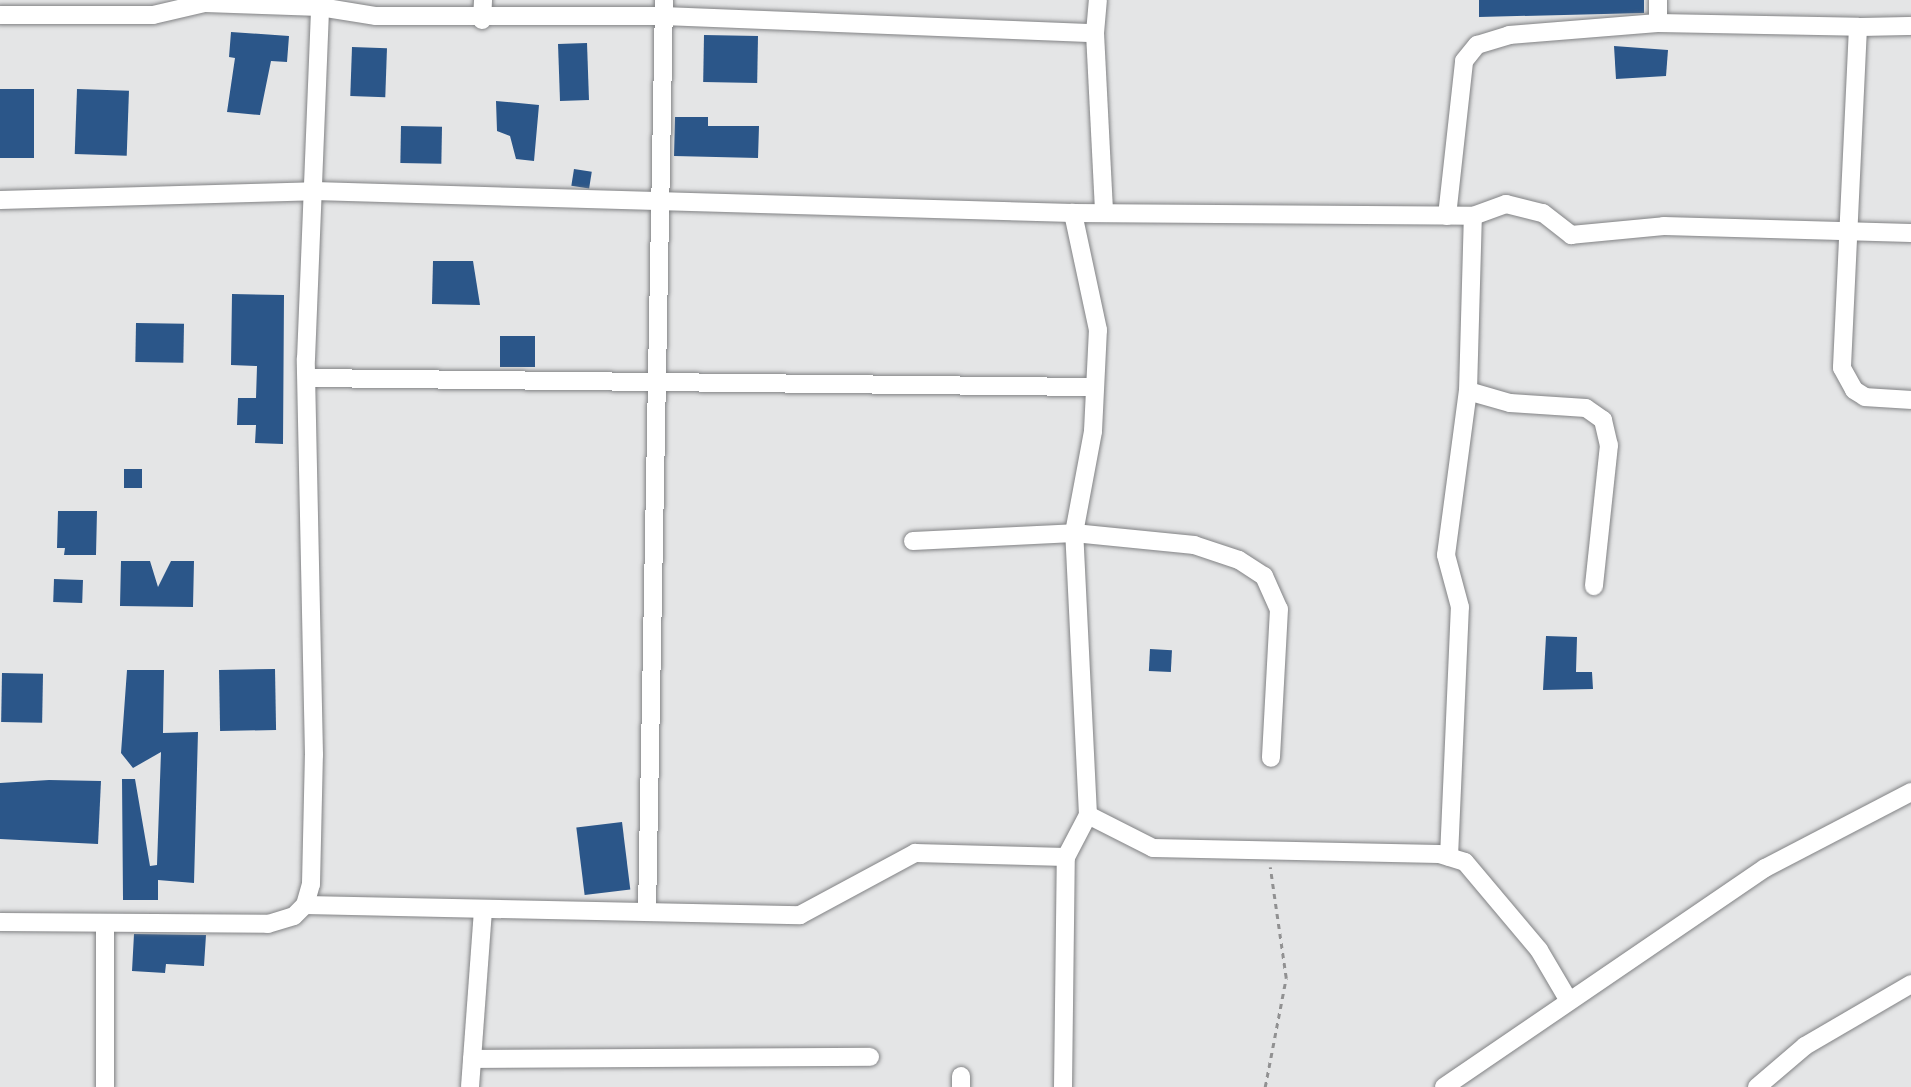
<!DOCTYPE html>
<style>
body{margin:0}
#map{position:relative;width:1911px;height:1087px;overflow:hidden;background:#e4e5e6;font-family:"Work Sans",sans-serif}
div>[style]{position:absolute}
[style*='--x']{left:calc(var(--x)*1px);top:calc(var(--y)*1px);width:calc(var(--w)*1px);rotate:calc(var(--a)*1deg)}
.building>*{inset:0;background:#2b5689;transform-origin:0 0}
.path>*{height:2.5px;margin-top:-1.25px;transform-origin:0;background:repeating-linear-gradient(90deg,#919192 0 5px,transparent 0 10px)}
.roads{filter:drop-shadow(0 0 2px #818284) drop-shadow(0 0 2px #818284)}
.street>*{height:18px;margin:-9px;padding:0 9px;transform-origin:9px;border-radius:9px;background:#fff}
span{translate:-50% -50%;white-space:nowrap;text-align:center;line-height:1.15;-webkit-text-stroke:7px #e4e5e6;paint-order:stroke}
</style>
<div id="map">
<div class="building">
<div style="clip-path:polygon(1479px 0,1644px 0,1644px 13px,1479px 17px)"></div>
<div style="clip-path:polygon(231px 32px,289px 36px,287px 62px,271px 61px,260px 115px,227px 112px,235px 58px,229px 57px)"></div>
<div style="left:704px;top:35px;width:54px;height:47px;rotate:1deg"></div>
<div style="left:587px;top:43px;width:57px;height:29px;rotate:88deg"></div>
<div style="clip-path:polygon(1614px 46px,1668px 50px,1666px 76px,1616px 79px)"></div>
<div style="left:352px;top:47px;width:35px;height:49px;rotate:2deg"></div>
<div style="left:0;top:89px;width:34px;height:69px"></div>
<div style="left:77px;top:89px;width:52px;height:65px;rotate:2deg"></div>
<div style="clip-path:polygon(496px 101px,539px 105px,534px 161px,516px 159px,510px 136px,497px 131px)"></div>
<div style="clip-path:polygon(675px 117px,708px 117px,708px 126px,759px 126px,758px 158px,674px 156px)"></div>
<div style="left:401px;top:126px;width:41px;height:37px;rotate:1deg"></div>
<div style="left:574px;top:169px;width:18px;height:17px;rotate:9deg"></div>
<div style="clip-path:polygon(433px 261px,473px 261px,480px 305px,432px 304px)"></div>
<div style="clip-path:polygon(232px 294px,284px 295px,283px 444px,255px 443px,256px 425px,237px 425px,238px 398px,256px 398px,257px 366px,231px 365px)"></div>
<div style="left:136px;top:323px;width:48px;height:39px;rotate:1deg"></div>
<div style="left:500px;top:336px;width:35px;height:31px"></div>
<div style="left:124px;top:469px;width:18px;height:19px"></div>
<div style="clip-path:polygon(58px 511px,97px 511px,96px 555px,64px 555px,65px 548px,57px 548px)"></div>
<div style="clip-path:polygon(121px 561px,150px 561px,158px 587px,171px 561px,194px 561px,193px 607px,120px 606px)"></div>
<div style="left:54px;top:579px;width:29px;height:23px;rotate:2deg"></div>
<div style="clip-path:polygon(1546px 636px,1577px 637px,1576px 672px,1592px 672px,1593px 689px,1543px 690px)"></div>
<div style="left:1150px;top:649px;width:22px;height:22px;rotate:3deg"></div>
<div style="left:275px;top:669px;width:61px;height:56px;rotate:89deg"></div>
<div style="clip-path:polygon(127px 670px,164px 670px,163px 733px,198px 732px,194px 883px,158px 880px,158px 900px,123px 900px,122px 779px,135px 779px,150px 866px,157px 865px,161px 752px,133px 768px,121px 753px)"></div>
<div style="left:2px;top:673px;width:41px;height:49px;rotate:1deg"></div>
<div style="clip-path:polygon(49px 780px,101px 781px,98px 844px,0 839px,0 783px)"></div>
<div style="left:622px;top:822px;width:68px;height:46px;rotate:83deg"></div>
<div style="clip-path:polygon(134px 934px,206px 935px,204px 966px,166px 964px,165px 973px,132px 971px)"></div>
</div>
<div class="path">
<div style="--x:1265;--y:1087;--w:111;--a:-79.1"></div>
<div style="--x:1286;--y:978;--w:112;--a:-98.2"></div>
</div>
<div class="roads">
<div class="street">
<div style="--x:1658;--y:0;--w:23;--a:90"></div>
<div style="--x:0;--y:15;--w:153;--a:0"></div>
<div style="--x:153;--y:15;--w:53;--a:-13"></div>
<div style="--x:205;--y:3;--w:115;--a:2"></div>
<div style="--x:320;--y:7;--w:7;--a:-98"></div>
<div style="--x:482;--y:20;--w:20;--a:-87"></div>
<div style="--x:1911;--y:26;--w:53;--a:178.9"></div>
<div style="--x:1858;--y:27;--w:341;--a:92.7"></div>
<div style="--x:1842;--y:368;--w:25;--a:61"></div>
<div style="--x:1854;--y:390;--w:13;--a:32"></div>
<div style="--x:1865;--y:397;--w:46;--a:3.7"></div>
<div style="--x:1095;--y:33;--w:180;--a:87.1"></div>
<div style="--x:0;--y:200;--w:314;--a:-1.6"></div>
<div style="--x:314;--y:191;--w:759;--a:1.66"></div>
<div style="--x:1073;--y:213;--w:400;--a:0.4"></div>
<div style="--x:1473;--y:216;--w:35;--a:-20"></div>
<div style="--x:1506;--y:204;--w:38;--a:14"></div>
<div style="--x:1543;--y:213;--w:36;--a:38"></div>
<div style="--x:1571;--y:235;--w:93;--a:-5.5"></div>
<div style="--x:1664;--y:226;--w:247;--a:1.6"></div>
<div style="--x:1447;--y:216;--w:156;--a:-83.7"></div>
<div style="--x:1464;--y:61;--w:21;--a:-51"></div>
<div style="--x:1477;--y:45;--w:34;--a:-17"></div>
<div style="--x:1509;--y:35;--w:149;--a:-4.6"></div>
<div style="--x:1658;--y:23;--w:200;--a:1.1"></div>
<div style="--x:308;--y:378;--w:787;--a:0.66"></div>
<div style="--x:1468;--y:391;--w:44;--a:15.9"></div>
<div style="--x:1510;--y:403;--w:76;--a:3.8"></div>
<div style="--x:1586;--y:408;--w:21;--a:35"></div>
<div style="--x:1603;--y:420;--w:26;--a:77"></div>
<div style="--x:1609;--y:445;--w:142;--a:96.1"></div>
<div style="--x:913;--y:541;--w:161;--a:-2.8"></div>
<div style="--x:1074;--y:533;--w:121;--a:5.7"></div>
<div style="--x:1194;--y:545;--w:47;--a:18.4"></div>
<div style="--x:1239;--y:560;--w:30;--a:33"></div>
<div style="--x:1264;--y:576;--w:36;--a:66"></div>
<div style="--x:1279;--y:609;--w:149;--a:93.1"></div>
<div style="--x:1088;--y:815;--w:73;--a:26.9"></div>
<div style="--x:1153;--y:848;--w:286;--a:1.2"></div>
<div style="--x:1439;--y:854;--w:27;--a:17"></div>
<div style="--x:1465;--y:862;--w:115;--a:49.9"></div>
<div style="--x:1539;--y:950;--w:59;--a:59.5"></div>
<div style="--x:1449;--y:857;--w:250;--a:-87.5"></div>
<div style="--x:1460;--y:607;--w:54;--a:-105.1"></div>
<div style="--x:1446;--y:555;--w:165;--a:-82.4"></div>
<div style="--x:1468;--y:391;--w:175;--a:-88.4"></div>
<div style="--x:305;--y:905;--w:495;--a:1.2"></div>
<div style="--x:800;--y:915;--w:131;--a:-28.3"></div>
<div style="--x:915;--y:853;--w:151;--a:1.5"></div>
<div style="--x:1066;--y:857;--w:47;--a:-62.4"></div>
<div style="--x:1088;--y:815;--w:282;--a:-92.8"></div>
<div style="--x:1074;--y:533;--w:104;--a:-79.4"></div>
<div style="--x:1093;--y:431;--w:101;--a:-87.2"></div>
<div style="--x:1098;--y:330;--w:120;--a:-102.1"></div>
<div style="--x:647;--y:912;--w:912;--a:-88.93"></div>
<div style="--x:0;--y:922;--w:268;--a:0.4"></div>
<div style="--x:268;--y:924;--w:27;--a:-17"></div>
<div style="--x:294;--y:916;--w:16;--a:-45"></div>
<div style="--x:305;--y:905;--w:22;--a:-74"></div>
<div style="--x:311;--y:884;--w:129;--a:-88.7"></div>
<div style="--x:314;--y:755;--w:396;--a:-91.2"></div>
<div style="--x:306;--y:359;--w:352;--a:-87.7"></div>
<div style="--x:320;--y:7;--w:57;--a:9.1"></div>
<div style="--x:376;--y:16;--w:287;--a:0"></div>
<div style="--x:663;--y:16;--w:432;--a:2.3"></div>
<div style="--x:1095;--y:33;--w:33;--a:-85"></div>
<div style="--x:472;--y:1059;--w:398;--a:-0.3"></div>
<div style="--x:961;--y:1076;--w:11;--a:90"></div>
<div style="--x:105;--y:1087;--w:163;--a:-90"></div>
<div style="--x:470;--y:1087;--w:178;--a:-85.8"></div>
<div style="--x:1063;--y:1087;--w:230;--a:-89.3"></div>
<div style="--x:1444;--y:1087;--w:389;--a:-34.3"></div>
<div style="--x:1765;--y:868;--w:165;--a:-27.5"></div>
<div style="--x:1757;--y:1087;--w:63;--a:-40.5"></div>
<div style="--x:1805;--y:1046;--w:123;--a:-30.3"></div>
</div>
</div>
</div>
